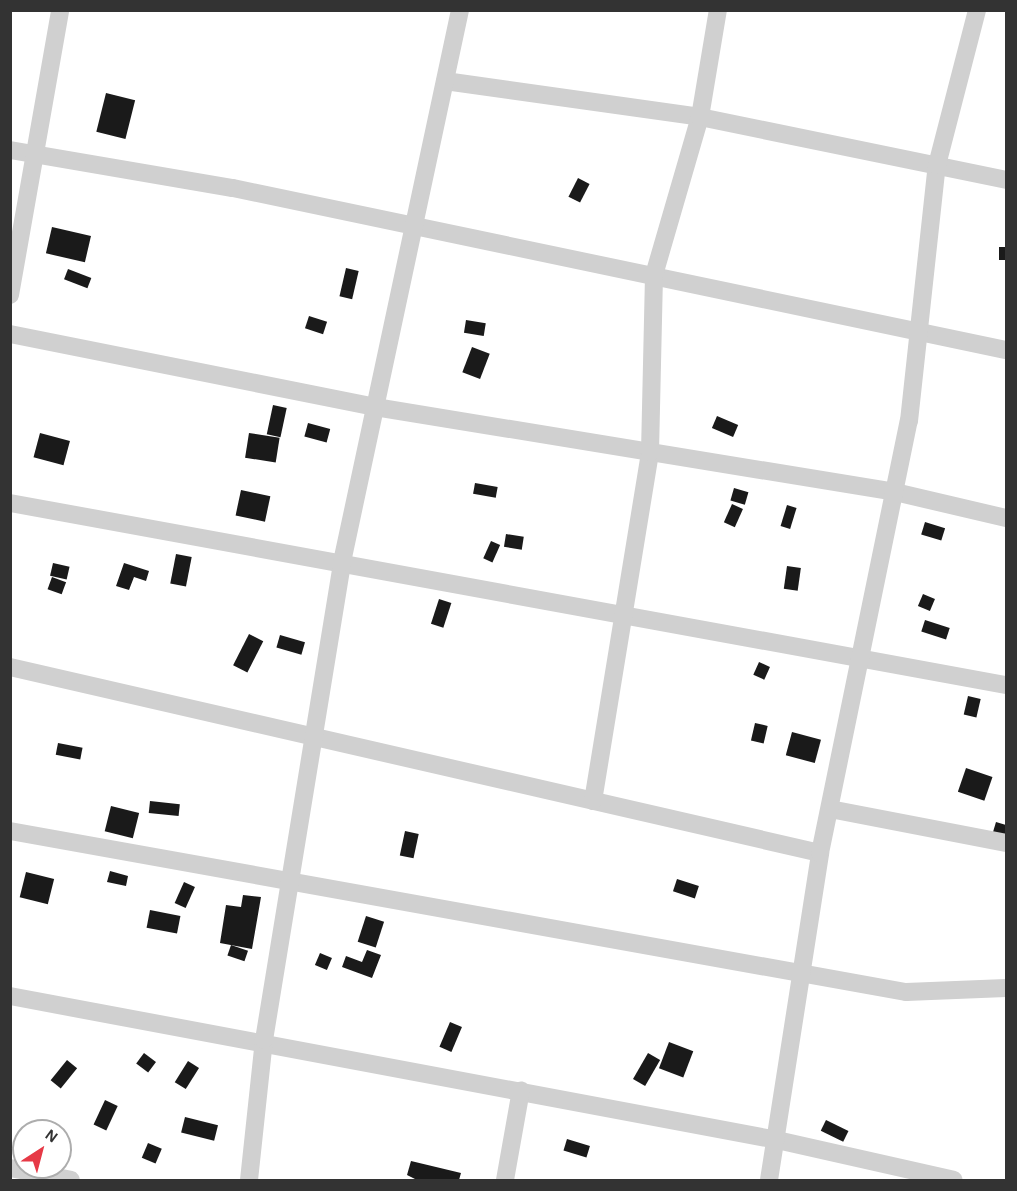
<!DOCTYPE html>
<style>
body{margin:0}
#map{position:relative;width:1017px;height:1191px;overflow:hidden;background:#fff;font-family:"Alegreya Sans",sans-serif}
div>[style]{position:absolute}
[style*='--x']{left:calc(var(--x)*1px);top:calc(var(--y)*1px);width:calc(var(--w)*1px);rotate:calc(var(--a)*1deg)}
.building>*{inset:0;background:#1a1a1a;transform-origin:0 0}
.minor>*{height:18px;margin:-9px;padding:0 9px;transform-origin:9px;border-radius:9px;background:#d0d0d0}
span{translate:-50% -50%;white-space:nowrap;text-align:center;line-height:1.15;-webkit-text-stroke:6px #fff;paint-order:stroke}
.frame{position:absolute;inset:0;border:12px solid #333;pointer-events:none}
.north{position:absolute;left:12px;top:1119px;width:60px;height:60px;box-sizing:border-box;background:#fff;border:2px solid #adadad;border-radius:50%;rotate:36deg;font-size:16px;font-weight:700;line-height:24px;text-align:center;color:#333}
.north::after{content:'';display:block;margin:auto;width:21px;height:27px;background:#e63946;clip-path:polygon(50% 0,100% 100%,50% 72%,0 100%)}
</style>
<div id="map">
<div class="building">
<div style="left:106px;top:93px;width:30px;height:40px;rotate:14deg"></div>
<div style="left:578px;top:178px;width:13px;height:21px;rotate:27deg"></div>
<div style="left:52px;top:227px;width:40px;height:27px;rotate:13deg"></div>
<div style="left:999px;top:247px;width:7px;height:13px"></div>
<div style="left:346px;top:268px;width:13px;height:29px;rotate:13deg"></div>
<div style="left:68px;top:269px;width:25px;height:11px;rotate:21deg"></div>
<div style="left:309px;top:316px;width:19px;height:13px;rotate:18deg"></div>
<div style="left:466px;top:320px;width:20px;height:13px;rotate:9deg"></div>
<div style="left:472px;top:347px;width:19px;height:27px;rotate:21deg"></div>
<div style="left:273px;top:405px;width:14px;height:30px;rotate:12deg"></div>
<div style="left:717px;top:416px;width:23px;height:13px;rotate:23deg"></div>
<div style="left:308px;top:423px;width:23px;height:14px;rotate:15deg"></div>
<div style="left:40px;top:433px;width:31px;height:25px;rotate:15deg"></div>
<div style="left:249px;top:433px;width:31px;height:25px;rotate:9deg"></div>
<div style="left:475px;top:483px;width:23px;height:11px;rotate:10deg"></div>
<div style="left:734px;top:488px;width:15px;height:13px;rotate:16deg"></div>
<div style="left:241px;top:490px;width:30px;height:26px;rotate:12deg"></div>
<div style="left:732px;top:504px;width:12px;height:20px;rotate:24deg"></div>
<div style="left:787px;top:505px;width:10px;height:22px;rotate:17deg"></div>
<div style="left:925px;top:522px;width:21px;height:13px;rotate:17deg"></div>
<div style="left:506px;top:534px;width:18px;height:13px;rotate:9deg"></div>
<div style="left:491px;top:541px;width:10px;height:19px;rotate:24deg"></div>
<div style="left:176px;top:554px;width:16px;height:30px;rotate:11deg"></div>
<div style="left:53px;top:563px;width:17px;height:13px;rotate:13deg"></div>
<div style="clip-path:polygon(124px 563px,149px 571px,146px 581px,134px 577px,129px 590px,116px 586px)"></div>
<div style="left:787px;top:566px;width:14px;height:23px;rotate:8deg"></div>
<div style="left:52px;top:577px;width:15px;height:13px;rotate:20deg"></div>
<div style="left:923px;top:594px;width:13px;height:13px;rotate:23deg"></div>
<div style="left:439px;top:599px;width:13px;height:26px;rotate:18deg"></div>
<div style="left:925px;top:620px;width:26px;height:12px;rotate:18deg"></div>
<div style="left:249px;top:634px;width:16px;height:35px;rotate:27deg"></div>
<div style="left:280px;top:635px;width:26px;height:13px;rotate:16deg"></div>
<div style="left:759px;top:662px;width:12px;height:14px;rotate:24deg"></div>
<div style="left:968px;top:696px;width:13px;height:19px;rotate:13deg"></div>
<div style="left:755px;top:723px;width:13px;height:18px;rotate:13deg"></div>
<div style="left:792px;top:732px;width:30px;height:24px;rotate:15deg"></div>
<div style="left:58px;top:743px;width:25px;height:12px;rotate:11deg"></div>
<div style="left:966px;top:768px;width:28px;height:25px;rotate:19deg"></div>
<div style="left:150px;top:801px;width:30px;height:12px;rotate:6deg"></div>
<div style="left:111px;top:806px;width:29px;height:26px;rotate:14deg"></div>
<div style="clip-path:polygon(996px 822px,1006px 825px,1006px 836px,993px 832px)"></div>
<div style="left:405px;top:831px;width:14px;height:25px;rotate:12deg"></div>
<div style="clip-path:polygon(110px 871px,128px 876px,126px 886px,107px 882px)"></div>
<div style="left:26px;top:872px;width:29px;height:26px;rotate:14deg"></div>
<div style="left:677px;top:879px;width:23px;height:13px;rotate:18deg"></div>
<div style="left:184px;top:882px;width:12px;height:23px;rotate:24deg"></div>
<div style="clip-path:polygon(243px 895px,261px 897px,252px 949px,220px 943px,226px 905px,241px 907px)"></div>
<div style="left:150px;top:910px;width:31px;height:18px;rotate:11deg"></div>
<div style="left:366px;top:916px;width:19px;height:27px;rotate:18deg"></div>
<div style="left:231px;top:945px;width:18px;height:11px;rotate:19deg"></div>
<div style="clip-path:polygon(367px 950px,381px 955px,372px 978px,342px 967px,346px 956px,362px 962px)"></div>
<div style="left:320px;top:953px;width:13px;height:13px;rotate:23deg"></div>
<div style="left:450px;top:1022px;width:13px;height:27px;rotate:23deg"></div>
<div style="left:669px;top:1042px;width:26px;height:28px;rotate:21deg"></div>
<div style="left:144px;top:1053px;width:15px;height:13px;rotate:37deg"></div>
<div style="left:648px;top:1053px;width:14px;height:30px;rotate:30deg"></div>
<div style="left:67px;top:1060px;width:13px;height:26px;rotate:39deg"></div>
<div style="left:188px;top:1061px;width:13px;height:25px;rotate:32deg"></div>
<div style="left:105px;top:1100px;width:14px;height:27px;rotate:25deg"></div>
<div style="left:185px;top:1117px;width:34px;height:16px;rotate:14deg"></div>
<div style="left:826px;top:1120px;width:25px;height:12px;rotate:26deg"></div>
<div style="left:567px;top:1139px;width:24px;height:12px;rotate:17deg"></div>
<div style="left:148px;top:1143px;width:15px;height:16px;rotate:23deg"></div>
<div style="clip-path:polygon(411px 1161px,461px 1173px,459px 1180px,417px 1180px,407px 1175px)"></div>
</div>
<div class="minor">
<div style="--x:445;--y:81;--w:258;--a:8"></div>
<div style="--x:700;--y:117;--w:312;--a:11.6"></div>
<div style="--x:10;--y:150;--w:226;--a:9.7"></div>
<div style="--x:233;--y:188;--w:790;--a:11.84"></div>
<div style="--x:10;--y:295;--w:289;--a:-80"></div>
<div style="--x:10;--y:334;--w:372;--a:11.3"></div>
<div style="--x:375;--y:407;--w:527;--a:9.28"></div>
<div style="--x:895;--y:492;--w:114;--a:13.2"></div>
<div style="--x:10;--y:503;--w:1012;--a:10.36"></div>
<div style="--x:10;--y:667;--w:831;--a:12.93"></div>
<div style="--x:593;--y:801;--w:354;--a:-80.7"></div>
<div style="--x:650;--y:452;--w:177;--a:-88.7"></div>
<div style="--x:654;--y:275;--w:165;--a:-73.8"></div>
<div style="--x:700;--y:117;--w:109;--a:-80.5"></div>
<div style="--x:830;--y:809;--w:179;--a:10.9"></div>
<div style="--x:10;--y:831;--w:910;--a:10.19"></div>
<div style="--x:906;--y:992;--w:100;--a:-2.3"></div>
<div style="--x:10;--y:996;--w:780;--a:10.63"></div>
<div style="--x:777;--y:1140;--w:181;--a:12.7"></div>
<div style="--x:10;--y:1168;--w:62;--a:11.1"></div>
<div style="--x:249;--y:1180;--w:141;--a:-83.9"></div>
<div style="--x:264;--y:1040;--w:484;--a:-80.7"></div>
<div style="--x:342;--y:562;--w:564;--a:-77.93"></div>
<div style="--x:505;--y:1180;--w:91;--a:-79.9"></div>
<div style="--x:769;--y:1180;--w:331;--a:-81.1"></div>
<div style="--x:820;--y:853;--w:441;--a:-78.4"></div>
<div style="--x:909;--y:421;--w:258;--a:-83.8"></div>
<div style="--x:937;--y:165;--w:160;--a:-75.5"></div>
</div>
<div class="frame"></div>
<div class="north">N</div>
</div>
